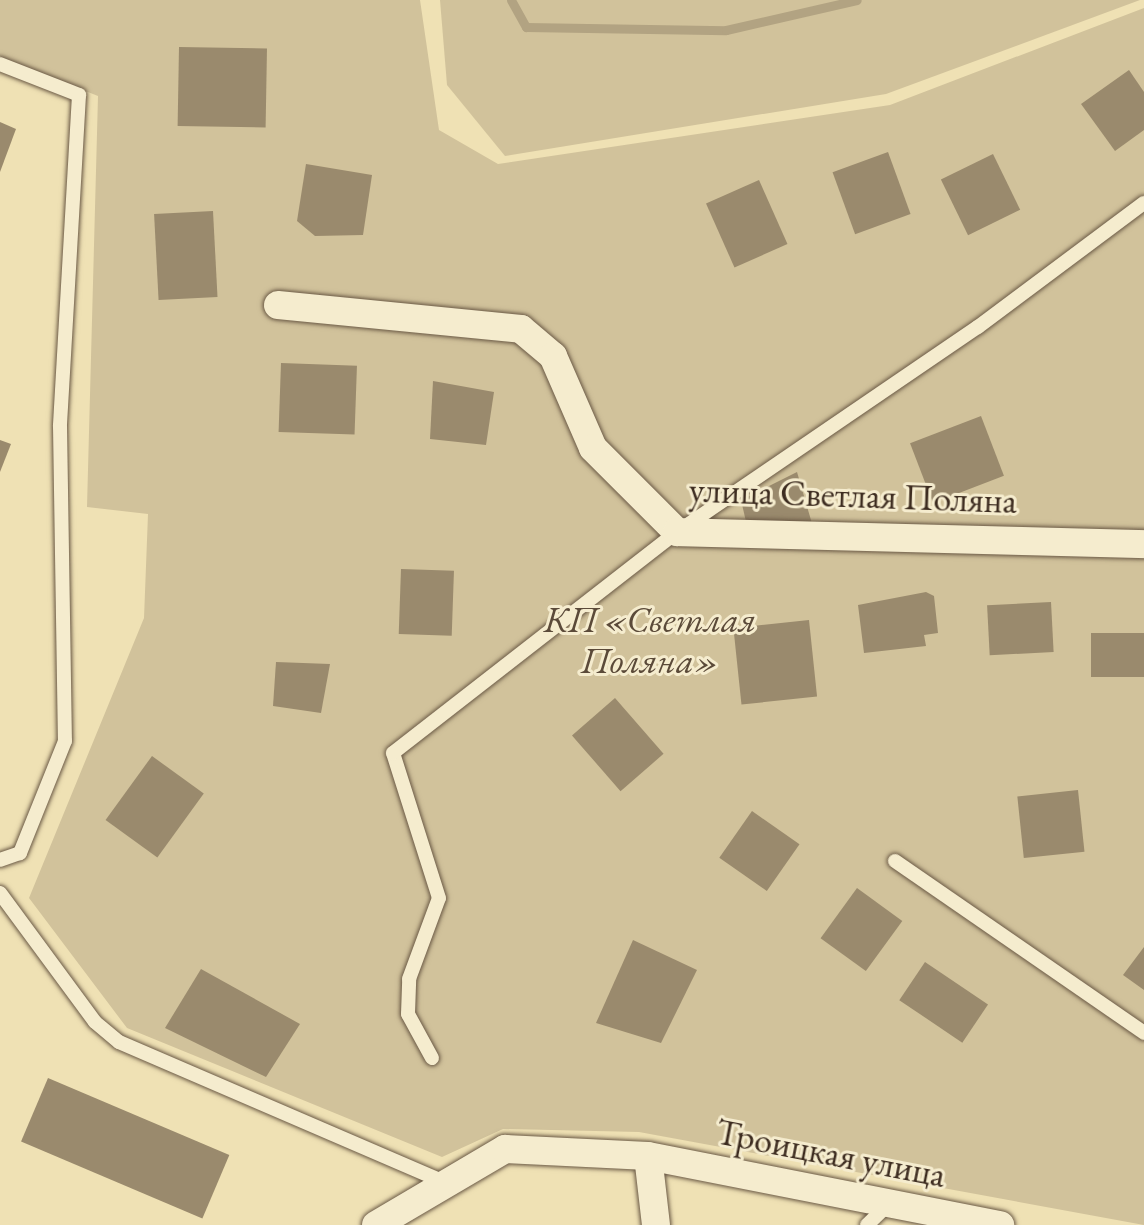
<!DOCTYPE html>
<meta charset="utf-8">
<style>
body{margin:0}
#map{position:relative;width:1144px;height:1225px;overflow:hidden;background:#efe1b4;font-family:"EB Garamond",serif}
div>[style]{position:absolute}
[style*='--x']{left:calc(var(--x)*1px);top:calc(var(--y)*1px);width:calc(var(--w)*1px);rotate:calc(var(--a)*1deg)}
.green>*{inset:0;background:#d1c29b}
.stream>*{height:9px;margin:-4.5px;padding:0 4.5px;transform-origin:4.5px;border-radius:4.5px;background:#b2a382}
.building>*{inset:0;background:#9a8a6d;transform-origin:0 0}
.roads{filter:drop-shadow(0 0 2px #6a5945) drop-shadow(0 0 2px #6a5945)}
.service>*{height:14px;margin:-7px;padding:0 7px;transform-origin:7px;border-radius:7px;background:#f5ecce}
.minor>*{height:28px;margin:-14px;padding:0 14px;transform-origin:14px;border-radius:14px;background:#f5ecce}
span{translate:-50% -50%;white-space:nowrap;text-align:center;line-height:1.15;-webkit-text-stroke:6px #f5ecce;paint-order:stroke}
.street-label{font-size:36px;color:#3d2c20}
.park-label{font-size:36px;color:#5b4a39;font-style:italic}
</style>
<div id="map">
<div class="green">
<div style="clip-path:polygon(0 0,420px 0,439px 130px,498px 164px,890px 105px,1144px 8px,1144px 1225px,639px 1132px,503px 1129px,442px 1157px,127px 1028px,29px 898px,144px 618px,148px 514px,87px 507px,98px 96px,0 57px)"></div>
<div style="clip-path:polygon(440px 0,1140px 0,886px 94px,505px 156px,447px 85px)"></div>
</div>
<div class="stream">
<div style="--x:511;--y:0;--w:31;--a:61"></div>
<div style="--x:526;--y:27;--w:200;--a:0.9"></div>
<div style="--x:726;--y:30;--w:134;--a:-12.9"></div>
</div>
<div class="building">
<div style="left:179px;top:47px;width:88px;height:79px;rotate:1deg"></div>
<div style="clip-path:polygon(1129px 70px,1144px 92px,1144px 130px,1115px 151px,1081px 104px)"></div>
<div style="clip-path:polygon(0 122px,16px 129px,0 172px)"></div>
<div style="left:888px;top:152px;width:66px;height:59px;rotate:70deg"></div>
<div style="left:993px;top:154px;width:62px;height:58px;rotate:64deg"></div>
<div style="clip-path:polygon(306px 164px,372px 175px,363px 235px,315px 236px,297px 221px)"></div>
<div style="left:759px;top:180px;width:70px;height:58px;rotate:66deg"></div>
<div style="left:213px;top:211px;width:86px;height:59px;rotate:87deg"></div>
<div style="left:281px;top:363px;width:76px;height:69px;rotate:2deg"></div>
<div style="clip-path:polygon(433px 381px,494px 392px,486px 445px,430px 439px)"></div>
<div style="left:981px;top:416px;width:64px;height:76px;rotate:69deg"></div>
<div style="clip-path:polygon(0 440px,11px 444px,0 472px)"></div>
<div style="clip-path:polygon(797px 472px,813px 527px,747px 526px,741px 500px)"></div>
<div style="left:401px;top:569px;width:53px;height:65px;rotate:2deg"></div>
<div style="clip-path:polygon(926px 592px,934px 596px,938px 633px,924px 635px,926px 646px,864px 653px,858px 605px)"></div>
<div style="left:1051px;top:602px;width:50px;height:64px;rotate:87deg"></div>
<div style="left:809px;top:620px;width:77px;height:76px;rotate:84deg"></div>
<div style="left:1144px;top:633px;width:44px;height:53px;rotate:90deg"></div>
<div style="clip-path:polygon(276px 662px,330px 664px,321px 713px,273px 706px)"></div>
<div style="left:615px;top:698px;width:74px;height:57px;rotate:49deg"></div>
<div style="left:152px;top:756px;width:64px;height:79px;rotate:36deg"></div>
<div style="left:1078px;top:790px;width:62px;height:61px;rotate:84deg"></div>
<div style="left:752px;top:811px;width:58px;height:57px;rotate:35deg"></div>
<div style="left:857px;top:888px;width:56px;height:62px;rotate:36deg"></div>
<div style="clip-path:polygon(633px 940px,697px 970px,661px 1043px,596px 1023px)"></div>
<div style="clip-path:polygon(1144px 947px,1144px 990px,1123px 975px)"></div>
<div style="left:925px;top:962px;width:76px;height:46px;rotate:34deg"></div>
<div style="clip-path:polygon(201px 969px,300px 1024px,266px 1077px,165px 1028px)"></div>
<div style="left:48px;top:1078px;width:197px;height:69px;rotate:23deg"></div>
</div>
<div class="roads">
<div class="service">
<div style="--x:0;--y:64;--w:85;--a:21.4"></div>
<div style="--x:79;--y:95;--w:332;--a:93.3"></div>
<div style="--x:60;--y:426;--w:315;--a:89.1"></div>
<div style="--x:65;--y:741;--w:121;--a:111.9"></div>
<div style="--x:20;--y:853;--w:21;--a:161"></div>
<div style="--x:895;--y:861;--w:303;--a:34.6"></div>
<div style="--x:0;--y:893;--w:160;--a:53.6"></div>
<div style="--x:95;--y:1022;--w:31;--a:40"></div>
<div style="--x:119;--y:1042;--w:354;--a:23.3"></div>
<div style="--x:432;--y:1058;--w:50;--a:-118.6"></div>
<div style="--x:408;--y:1014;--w:35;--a:-88"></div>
<div style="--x:409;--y:979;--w:86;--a:-69.7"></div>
<div style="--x:439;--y:898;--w:152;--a:-107.6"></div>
<div style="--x:393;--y:753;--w:360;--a:-37.9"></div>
<div style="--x:677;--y:532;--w:364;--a:-34.3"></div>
<div style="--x:978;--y:327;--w:207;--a:-36.8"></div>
<div style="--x:867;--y:1225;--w:30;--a:-44"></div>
</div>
<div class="minor">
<div style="--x:278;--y:305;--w:244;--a:5.6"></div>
<div style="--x:521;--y:329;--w:42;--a:40.2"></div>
<div style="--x:553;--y:356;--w:100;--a:66.5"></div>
<div style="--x:593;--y:448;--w:119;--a:45"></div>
<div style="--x:677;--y:532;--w:467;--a:1.5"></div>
<div style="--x:376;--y:1225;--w:150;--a:-30.5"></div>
<div style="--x:505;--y:1149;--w:143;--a:2.8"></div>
<div style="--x:656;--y:1225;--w:69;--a:-96.6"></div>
<div style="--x:648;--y:1156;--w:359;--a:11.1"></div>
</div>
</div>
<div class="street-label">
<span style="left:853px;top:495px;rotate:2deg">улица Светлая Поляна</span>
<span style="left:831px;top:1153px;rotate:11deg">Троицкая улица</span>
</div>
<div class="park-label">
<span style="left:650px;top:640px">КП «Светлая<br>Поляна»</span>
</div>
</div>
